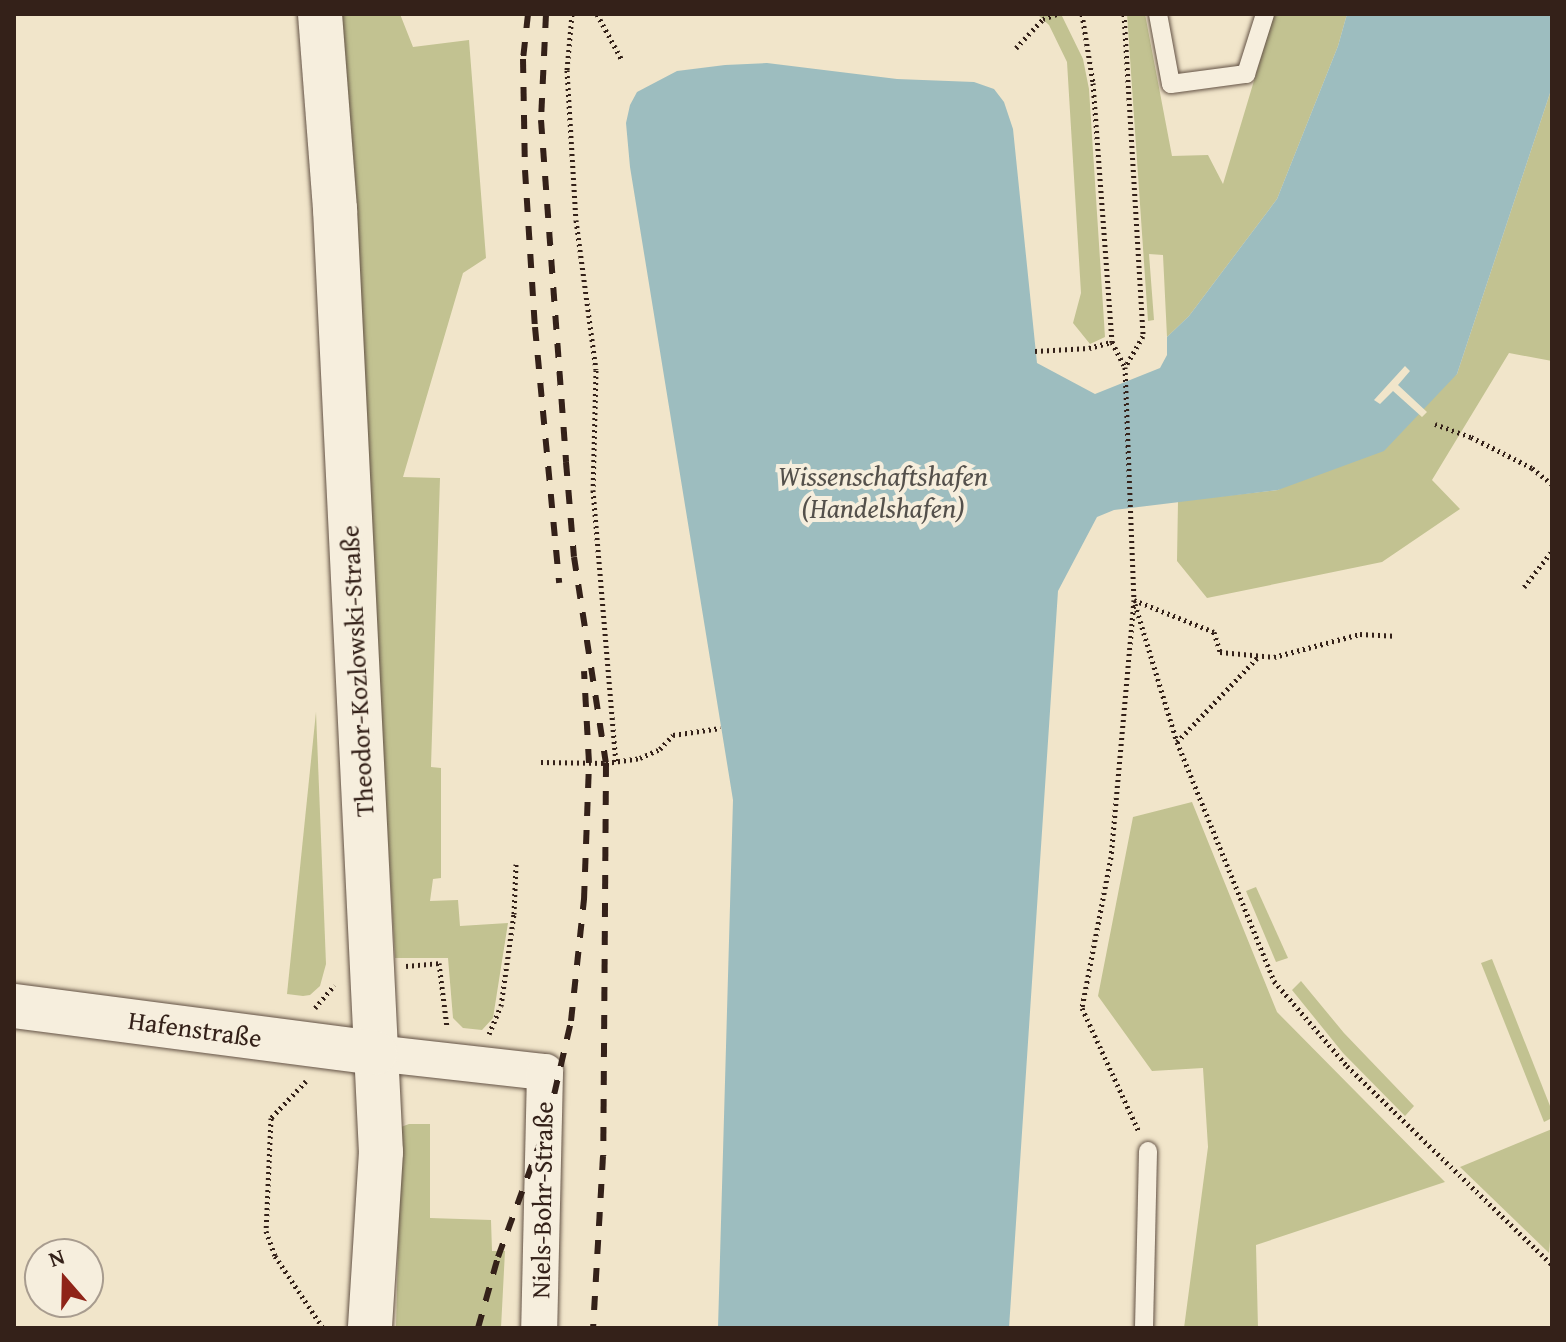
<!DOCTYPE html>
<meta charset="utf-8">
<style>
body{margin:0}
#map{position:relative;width:1566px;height:1342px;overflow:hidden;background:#f1e5ca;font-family:"Gentium Book Plus",serif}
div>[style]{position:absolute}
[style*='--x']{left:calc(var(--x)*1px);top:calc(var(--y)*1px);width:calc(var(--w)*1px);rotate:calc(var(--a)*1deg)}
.green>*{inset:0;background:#c2c291}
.water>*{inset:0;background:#9dbdbf}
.pier>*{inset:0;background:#f1e5ca}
.path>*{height:5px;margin-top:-2.5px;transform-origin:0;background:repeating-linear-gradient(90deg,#342119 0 2px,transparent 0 6px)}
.roads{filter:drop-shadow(0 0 2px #635245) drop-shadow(0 0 2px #635245)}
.lane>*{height:18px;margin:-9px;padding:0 9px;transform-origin:9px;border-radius:9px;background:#f6eedd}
.street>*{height:36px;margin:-18px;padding:0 18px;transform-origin:18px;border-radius:18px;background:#f6eedd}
.secondary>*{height:44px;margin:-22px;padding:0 22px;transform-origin:22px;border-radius:22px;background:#f6eedd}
.rail>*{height:6px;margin-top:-3px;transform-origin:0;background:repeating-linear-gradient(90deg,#342119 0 14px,transparent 0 28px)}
span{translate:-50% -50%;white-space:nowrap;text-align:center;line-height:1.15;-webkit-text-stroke:8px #f6eedd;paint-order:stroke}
.street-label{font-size:26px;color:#342119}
.water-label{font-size:28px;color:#54504b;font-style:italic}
.frame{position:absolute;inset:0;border:16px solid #342119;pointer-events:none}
.north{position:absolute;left:24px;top:1238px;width:80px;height:80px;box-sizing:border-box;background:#f6eedd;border:2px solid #a89c8f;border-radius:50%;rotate:340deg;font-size:22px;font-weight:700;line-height:32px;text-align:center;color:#342119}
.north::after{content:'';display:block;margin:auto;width:28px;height:36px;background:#8f2418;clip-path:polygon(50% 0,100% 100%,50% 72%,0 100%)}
</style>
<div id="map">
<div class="green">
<div style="clip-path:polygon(339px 14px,400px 14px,413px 47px,469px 40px,486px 258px,463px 273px,403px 477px,440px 478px,431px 767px,441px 768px,441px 878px,433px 879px,430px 901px,458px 900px,460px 926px,508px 923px,493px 1018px,482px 1030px,463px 1028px,453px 1018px,448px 958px,395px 958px)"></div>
<div style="clip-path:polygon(1037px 14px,1061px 14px,1083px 59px,1089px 89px,1105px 337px,1090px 344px,1073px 323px,1081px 293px,1067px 62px,1049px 25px)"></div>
<div style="clip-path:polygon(1127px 14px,1145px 14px,1172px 156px,1208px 155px,1223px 184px,1274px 14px,1347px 14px,1338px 46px,1277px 199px,1189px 316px,1167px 337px,1163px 255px,1149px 254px,1154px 320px,1148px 321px)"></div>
<div style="clip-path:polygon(1552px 87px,1552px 361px,1509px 353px,1432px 480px,1460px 509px,1382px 562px,1207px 598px,1177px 561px,1178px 501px,1278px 490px,1457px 374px)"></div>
<div style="clip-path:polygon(316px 712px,326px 964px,320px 986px,310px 995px,303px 996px,287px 994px)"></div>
<div style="clip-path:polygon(1192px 802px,1277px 1012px,1445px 1182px,1256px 1245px,1258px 1328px,1184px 1328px,1208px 1147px,1203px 1068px,1152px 1071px,1098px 996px,1133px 817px)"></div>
<div style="clip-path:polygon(1256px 887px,1288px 958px,1276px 962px,1246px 891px)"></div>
<div style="clip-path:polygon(1492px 959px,1552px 1111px,1552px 1118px,1544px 1122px,1481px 963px)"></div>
<div style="clip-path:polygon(1301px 981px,1344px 1033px,1414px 1106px,1405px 1116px,1343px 1053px,1292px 990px)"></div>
<div style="clip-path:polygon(409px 1124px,430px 1124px,430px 1218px,491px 1220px,492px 1251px,505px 1251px,501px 1328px,396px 1328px,401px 1127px)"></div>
<div style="clip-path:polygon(1552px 1129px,1552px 1215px,1549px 1253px,1460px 1167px)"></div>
</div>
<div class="water">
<div style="clip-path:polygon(1347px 14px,1552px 14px,1552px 87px,1457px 374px,1384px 451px,1278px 490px,1114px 510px,1097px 517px,1058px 591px,1009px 1328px,718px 1328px,733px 800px,630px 167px,626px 123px,630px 105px,637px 92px,677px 71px,725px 65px,767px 63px,897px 79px,974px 82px,994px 89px,1004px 102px,1013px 129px,1037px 363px,1095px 394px,1160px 368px,1167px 355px,1167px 337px,1189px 316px,1277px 199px,1338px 46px)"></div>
</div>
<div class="pier">
<div style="clip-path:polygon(1405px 366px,1410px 371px,1398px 385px,1427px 412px,1422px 417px,1393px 391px,1380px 404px,1374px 400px)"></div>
</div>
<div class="path">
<div style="--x:572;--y:14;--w:56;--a:95.1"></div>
<div style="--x:567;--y:70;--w:150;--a:86.6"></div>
<div style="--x:576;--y:220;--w:151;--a:82.4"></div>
<div style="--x:596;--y:370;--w:120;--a:91.4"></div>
<div style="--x:593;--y:490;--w:273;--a:85.2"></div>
<div style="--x:597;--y:14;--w:52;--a:61.5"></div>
<div style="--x:1082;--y:14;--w:70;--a:80.9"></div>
<div style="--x:1093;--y:83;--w:260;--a:85.8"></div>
<div style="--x:1112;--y:342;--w:28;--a:63"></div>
<div style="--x:1125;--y:367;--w:233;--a:87.8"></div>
<div style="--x:1134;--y:600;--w:258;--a:95.1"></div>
<div style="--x:1111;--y:857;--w:154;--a:100.9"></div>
<div style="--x:1082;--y:1008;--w:136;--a:65.3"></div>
<div style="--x:1124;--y:14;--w:323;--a:86.6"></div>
<div style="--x:1143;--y:336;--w:36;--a:120"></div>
<div style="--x:1016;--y:48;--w:40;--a:-47"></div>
<div style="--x:1043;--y:19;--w:15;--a:-20"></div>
<div style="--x:1035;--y:351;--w:54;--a:-3.2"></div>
<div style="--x:1089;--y:348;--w:24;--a:-15"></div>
<div style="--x:1435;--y:424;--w:38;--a:20"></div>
<div style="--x:1471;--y:437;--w:68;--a:26.9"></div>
<div style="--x:1532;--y:468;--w:26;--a:39"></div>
<div style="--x:1524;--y:587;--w:46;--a:-52.1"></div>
<div style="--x:1134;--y:600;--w:86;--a:21.8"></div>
<div style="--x:1214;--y:632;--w:21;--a:73"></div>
<div style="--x:1220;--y:652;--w:54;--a:5.3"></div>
<div style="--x:1274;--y:657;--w:89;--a:-15"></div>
<div style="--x:1360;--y:634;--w:34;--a:3"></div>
<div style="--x:1135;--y:604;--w:144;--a:73.1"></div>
<div style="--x:1177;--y:742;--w:258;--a:67.9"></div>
<div style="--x:1274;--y:981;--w:112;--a:49.3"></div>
<div style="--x:1347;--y:1066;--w:286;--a:44.1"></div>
<div style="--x:1177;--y:742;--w:117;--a:-46.4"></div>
<div style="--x:541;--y:762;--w:65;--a:0.9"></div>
<div style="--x:606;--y:763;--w:34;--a:-8"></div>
<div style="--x:640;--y:758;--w:22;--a:-24"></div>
<div style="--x:660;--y:749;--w:19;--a:-47"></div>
<div style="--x:673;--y:735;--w:48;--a:-8.5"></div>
<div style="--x:406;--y:966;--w:33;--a:-5"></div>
<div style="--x:439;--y:963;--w:64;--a:82.9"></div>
<div style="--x:315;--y:1008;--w:30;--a:-50"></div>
<div style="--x:489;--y:1034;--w:30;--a:-67"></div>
<div style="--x:501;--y:1006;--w:93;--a:-82"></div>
<div style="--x:514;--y:914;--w:50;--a:-87.7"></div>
<div style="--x:306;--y:1081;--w:51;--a:133.4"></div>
<div style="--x:271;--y:1118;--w:113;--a:92.5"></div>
<div style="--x:266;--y:1231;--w:27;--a:70"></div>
<div style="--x:275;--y:1256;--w:87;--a:56.3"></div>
</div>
<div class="roads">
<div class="lane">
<div style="--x:1158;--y:14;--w:71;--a:79.5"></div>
<div style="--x:1171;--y:84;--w:76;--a:-7.6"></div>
<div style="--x:1246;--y:74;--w:63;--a:-72.4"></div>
<div style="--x:1144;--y:1328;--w:177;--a:-88.7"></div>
</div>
<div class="street">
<div style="--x:375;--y:1053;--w:171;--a:6.4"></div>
<div style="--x:545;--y:1072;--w:256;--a:91.3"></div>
</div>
<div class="secondary">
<div style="--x:320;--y:14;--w:196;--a:85.6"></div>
<div style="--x:335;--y:209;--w:944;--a:87.21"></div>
<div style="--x:381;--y:1152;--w:176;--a:93.6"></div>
<div style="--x:14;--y:1006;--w:364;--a:7.4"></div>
</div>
</div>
<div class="rail">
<div style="--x:528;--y:14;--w:45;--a:96.3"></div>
<div style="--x:523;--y:59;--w:111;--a:89"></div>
<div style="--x:525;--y:170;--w:157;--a:86.4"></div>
<div style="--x:535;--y:327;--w:257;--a:84.6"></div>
<div style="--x:546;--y:14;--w:106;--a:92.7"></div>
<div style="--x:541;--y:120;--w:343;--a:85.8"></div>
<div style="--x:566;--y:462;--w:95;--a:85.2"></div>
<div style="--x:574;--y:557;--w:208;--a:81.2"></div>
<div style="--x:606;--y:763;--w:393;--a:90.4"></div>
<div style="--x:603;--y:1156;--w:172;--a:93.3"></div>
<div style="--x:478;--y:1328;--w:74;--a:-74.3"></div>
<div style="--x:498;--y:1257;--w:145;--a:-69.8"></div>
<div style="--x:548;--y:1121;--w:103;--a:-77"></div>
<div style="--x:571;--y:1021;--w:122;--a:-83.9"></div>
<div style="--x:584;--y:900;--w:137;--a:-87.9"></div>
<div style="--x:589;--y:763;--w:92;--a:-93.1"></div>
</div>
<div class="street-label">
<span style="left:357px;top:671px;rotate:-93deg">Theodor-Kozlowski-Straße</span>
<span style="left:195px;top:1029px;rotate:8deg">Hafenstraße</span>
<span style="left:542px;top:1200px;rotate:-89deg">Niels-Bohr-Straße</span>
</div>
<div class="water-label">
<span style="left:883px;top:492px">Wissenschaftshafen<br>(Handelshafen)</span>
</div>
<div class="frame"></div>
<div class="north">N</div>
</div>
